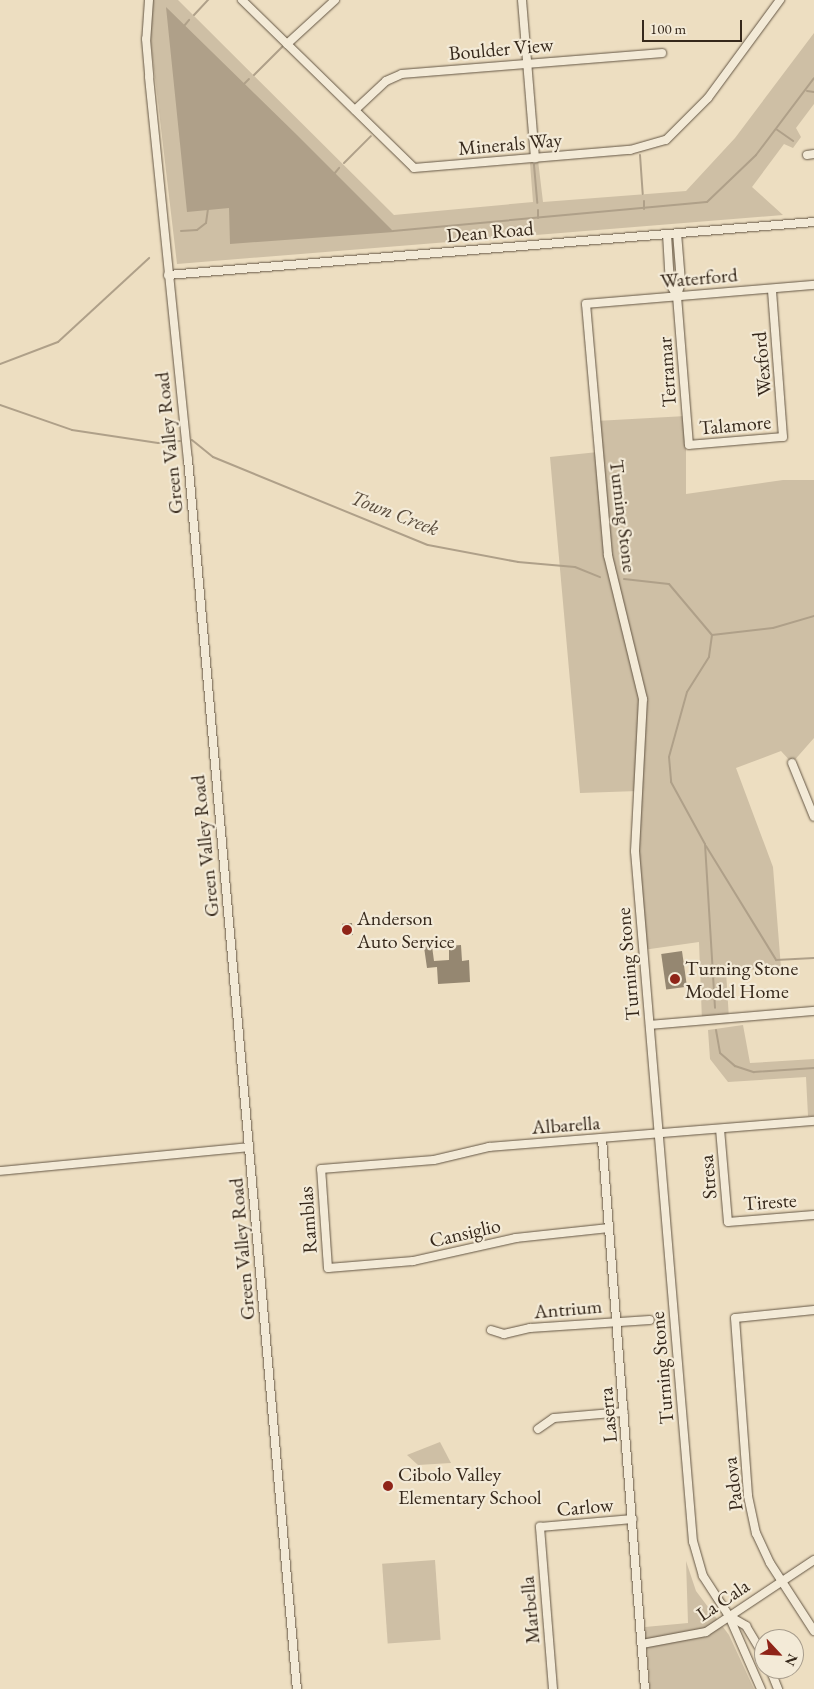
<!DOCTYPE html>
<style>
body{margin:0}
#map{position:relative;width:814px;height:1689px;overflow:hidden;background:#eddec1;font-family:"EB Garamond",serif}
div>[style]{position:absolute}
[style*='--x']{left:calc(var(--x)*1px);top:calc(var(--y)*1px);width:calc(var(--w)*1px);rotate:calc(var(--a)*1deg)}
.green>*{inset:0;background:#cebfa5;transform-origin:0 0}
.water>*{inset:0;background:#afa089}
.stream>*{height:2px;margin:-1px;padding:0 1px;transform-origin:1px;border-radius:1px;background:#afa089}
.building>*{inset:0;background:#958771;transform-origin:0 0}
.roads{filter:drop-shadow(0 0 1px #645644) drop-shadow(0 0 1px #645644)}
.minor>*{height:8px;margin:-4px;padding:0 4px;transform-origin:4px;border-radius:4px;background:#f3ead7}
.dots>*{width:14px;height:14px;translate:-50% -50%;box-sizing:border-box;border:2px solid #f3ead7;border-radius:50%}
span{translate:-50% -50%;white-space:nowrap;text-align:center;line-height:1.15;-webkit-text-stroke:4.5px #f3ead7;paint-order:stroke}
.street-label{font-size:20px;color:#36281b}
.poi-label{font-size:20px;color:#36281b}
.left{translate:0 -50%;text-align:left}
.water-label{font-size:21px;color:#5a4c3c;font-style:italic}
.north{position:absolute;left:754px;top:1629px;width:50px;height:50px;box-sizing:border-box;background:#f3ead7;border:1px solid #a79c8c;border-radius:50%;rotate:115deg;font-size:14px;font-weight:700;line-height:20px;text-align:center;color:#36281b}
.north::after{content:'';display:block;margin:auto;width:18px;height:22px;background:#8f2418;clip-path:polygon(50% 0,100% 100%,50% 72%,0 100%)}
.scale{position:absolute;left:642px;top:20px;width:100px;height:22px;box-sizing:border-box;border:2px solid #36281b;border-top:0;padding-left:6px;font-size:15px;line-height:18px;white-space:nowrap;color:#36281b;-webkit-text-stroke:4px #f3ead7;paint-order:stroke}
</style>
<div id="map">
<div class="green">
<div style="clip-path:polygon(152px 0,178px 0,394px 215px,533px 202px,530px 163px,538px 160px,543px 202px,686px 191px,735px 138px,814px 33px,814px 104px,796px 128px,801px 137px,793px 148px,784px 144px,752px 187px,783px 215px,177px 264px,148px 18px)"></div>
<div style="clip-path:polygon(686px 416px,686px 494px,783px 480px,814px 480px,814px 738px,792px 763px,781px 751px,736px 768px,773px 867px,781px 968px,726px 971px,729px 1019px,702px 1021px,699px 942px,643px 950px,635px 851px,638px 791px,580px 793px,550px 457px,598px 452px,596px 421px)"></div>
<div style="clip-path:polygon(743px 1025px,750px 1063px,814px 1059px,814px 1116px,808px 1116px,806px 1077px,728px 1082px,710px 1059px,708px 1030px)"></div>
<div style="clip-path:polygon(440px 1442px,451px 1463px,418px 1465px,407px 1455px)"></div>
<div style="left:435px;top:1560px;width:80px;height:53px;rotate:86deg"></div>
<div style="clip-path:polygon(686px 1561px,696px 1591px,729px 1635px,754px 1689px,650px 1689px,645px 1627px,688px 1623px)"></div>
</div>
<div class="water">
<div style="clip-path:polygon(166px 7px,297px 135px,394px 232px,230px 244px,229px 208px,187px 212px)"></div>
</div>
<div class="stream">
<div style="--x:194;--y:15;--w:21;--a:-47"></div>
<div style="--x:184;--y:26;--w:8;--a:-50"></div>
<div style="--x:254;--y:75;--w:40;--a:-45"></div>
<div style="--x:244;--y:84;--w:7;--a:-45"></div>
<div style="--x:807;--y:91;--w:7;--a:8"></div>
<div style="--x:776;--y:129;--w:21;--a:35"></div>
<div style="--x:640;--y:155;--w:39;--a:86"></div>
<div style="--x:344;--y:163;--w:38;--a:-45"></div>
<div style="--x:534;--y:165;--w:38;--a:85"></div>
<div style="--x:334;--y:174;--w:8;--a:-50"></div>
<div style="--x:644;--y:201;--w:8;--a:90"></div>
<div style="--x:538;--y:210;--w:8;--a:90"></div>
<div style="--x:181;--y:231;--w:16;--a:-4"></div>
<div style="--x:197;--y:230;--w:11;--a:-38"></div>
<div style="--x:206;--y:223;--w:15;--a:-82"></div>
<div style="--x:393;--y:231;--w:315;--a:-5.3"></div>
<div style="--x:707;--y:202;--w:68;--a:-43.8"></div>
<div style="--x:756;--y:155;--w:96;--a:-53"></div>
<div style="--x:0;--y:364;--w:62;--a:-20.8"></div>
<div style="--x:58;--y:342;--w:124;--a:-42.7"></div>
<div style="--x:0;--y:405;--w:76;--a:19.1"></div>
<div style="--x:72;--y:430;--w:87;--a:8.6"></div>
<div style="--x:158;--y:443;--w:22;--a:-5"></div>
<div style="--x:192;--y:440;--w:27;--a:39"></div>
<div style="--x:213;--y:457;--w:232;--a:22.3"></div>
<div style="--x:428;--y:545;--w:92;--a:10.7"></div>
<div style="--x:518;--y:562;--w:57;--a:5"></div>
<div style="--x:575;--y:567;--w:27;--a:22"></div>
<div style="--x:624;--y:579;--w:45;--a:6.3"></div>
<div style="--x:669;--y:584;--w:67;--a:49.9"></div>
<div style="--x:712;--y:635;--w:61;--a:-6.5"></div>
<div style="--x:773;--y:628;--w:43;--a:-16.3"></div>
<div style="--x:712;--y:635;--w:22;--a:98"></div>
<div style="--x:709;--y:657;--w:41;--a:122.2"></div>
<div style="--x:687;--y:692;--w:67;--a:105.5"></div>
<div style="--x:669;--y:757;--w:25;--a:85"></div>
<div style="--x:671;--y:782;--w:71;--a:61.3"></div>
<div style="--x:705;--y:844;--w:164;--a:86.5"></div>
<div style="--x:706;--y:846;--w:134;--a:58.4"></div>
<div style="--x:776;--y:960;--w:38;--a:-3"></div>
<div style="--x:716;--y:1030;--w:23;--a:80"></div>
<div style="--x:720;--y:1053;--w:20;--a:41"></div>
<div style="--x:735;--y:1066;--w:20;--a:18"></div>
<div style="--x:754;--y:1072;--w:60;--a:-3.8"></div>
</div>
<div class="building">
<div style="left:352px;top:923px;width:12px;height:10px;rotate:85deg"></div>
<div style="clip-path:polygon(461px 945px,462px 961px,469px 960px,470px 982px,438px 984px,437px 967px,427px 968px,424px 947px,432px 946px,434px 961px,449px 960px,449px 946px)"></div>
<div style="left:682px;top:951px;width:36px;height:21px;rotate:82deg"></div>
</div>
<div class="roads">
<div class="minor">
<div style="--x:149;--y:0;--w:39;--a:94"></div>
<div style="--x:146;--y:39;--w:38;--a:85"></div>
<div style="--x:149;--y:77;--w:384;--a:84.2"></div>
<div style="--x:188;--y:459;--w:1235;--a:84.94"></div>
<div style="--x:242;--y:0;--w:240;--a:44.3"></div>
<div style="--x:414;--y:168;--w:217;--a:-4.8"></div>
<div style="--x:630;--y:150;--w:37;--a:-16"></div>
<div style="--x:666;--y:140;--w:59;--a:-45"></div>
<div style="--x:708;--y:98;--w:122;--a:-53.7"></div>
<div style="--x:522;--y:0;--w:159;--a:85.3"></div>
<div style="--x:287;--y:44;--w:65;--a:-42.5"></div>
<div style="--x:355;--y:110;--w:42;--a:-43.1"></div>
<div style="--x:386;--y:81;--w:17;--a:-24"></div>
<div style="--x:402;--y:74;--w:261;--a:-4.6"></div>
<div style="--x:807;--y:155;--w:7;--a:-8"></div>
<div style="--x:677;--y:233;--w:49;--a:85.3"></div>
<div style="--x:681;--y:282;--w:15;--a:106"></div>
<div style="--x:677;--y:296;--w:149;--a:85.4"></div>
<div style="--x:689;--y:445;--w:94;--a:-4.9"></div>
<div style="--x:783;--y:437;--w:148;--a:-94.3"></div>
<div style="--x:667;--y:234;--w:50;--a:86.6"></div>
<div style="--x:670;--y:284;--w:14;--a:60"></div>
<div style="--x:168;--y:275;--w:648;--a:-4.69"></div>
<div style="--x:792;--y:763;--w:58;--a:67.8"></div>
<div style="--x:650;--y:1025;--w:165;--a:-4.9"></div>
<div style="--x:720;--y:1129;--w:93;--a:85.1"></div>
<div style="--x:728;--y:1222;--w:86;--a:-4.7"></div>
<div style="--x:602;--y:1139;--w:552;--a:85.53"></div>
<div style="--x:0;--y:1171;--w:250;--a:-5.5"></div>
<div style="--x:609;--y:1228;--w:94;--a:173.9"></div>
<div style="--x:516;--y:1238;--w:106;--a:167.4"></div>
<div style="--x:413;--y:1261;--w:85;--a:175.3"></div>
<div style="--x:328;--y:1268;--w:99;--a:-94"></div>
<div style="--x:321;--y:1169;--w:113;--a:-4.6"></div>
<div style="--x:434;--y:1160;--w:57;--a:-13.3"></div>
<div style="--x:489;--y:1147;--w:326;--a:-4.6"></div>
<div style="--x:814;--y:1310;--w:79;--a:174.2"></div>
<div style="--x:735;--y:1318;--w:178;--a:85.8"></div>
<div style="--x:748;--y:1496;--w:38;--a:78"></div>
<div style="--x:756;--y:1533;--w:33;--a:65"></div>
<div style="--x:770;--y:1563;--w:81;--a:57.1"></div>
<div style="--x:491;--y:1330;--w:14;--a:17"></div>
<div style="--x:504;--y:1334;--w:27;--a:-13"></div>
<div style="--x:530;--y:1328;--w:120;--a:-3.8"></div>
<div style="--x:538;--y:1429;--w:19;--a:-35"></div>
<div style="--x:554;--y:1418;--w:70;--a:-4.9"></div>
<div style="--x:729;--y:1616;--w:20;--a:30"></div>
<div style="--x:746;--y:1626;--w:35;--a:59"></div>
<div style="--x:642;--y:1644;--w:65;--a:-10.6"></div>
<div style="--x:706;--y:1632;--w:130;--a:-33.7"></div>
<div style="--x:770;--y:1669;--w:22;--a:68"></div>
<div style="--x:553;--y:1689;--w:163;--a:-94.6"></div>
<div style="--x:540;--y:1527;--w:93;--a:-4.9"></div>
<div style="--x:761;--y:1689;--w:80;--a:-113.7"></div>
<div style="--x:729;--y:1616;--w:48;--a:-123"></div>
<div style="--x:703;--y:1576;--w:35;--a:-106"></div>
<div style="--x:693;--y:1542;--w:693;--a:-94.8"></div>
<div style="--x:635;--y:851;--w:152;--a:-87"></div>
<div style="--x:643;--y:699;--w:148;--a:-103.7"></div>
<div style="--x:608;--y:555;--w:252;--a:-95"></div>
<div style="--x:586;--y:304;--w:229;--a:-4.8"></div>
</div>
</div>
<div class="dots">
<div style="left:347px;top:930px;background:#8f2418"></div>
<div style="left:675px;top:979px;background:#8f2418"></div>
<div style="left:388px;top:1486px;background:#8f2418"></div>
</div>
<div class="street-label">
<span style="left:501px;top:49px;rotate:-5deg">Boulder View</span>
<span style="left:510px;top:144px;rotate:-5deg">Minerals Way</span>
<span style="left:490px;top:232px;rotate:-5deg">Dean Road</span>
<span style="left:699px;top:278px;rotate:-5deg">Waterford</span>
<span style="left:762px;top:364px;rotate:-95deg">Wexford</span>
<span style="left:667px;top:372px;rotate:-94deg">Terramar</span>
<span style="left:735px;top:425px;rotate:-5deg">Talamore</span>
<span style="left:169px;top:443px;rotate:-96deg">Green Valley Road</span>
<span style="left:623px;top:516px;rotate:83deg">Turning Stone</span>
<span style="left:205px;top:846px;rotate:-96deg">Green Valley Road</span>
<span style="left:628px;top:964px;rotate:-95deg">Turning Stone</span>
<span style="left:566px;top:1125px;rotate:-4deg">Albarella</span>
<span style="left:708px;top:1177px;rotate:-95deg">Stresa</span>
<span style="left:770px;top:1202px;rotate:-4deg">Tireste</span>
<span style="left:308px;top:1220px;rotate:-94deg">Ramblas</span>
<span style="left:465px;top:1233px;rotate:-13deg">Cansiglio</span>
<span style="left:242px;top:1249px;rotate:-95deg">Green Valley Road</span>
<span style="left:568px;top:1309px;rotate:-5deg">Antrium</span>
<span style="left:662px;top:1368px;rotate:-95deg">Turning Stone</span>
<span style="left:608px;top:1415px;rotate:-95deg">Laserra</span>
<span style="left:733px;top:1484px;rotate:-97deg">Padova</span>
<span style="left:585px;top:1507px;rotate:-5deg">Carlow</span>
<span style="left:723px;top:1600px;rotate:-34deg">La Cala</span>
<span style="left:530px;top:1610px;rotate:-95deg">Marbella</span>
</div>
<div class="poi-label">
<span class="left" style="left:357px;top:930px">Anderson<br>Auto Service</span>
<span class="left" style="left:685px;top:980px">Turning Stone<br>Model Home</span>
<span class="left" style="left:398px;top:1486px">Cibolo Valley<br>Elementary School</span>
</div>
<div class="water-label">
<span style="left:395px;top:513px;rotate:21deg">Town Creek</span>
</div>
<div class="north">N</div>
<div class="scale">100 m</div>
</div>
